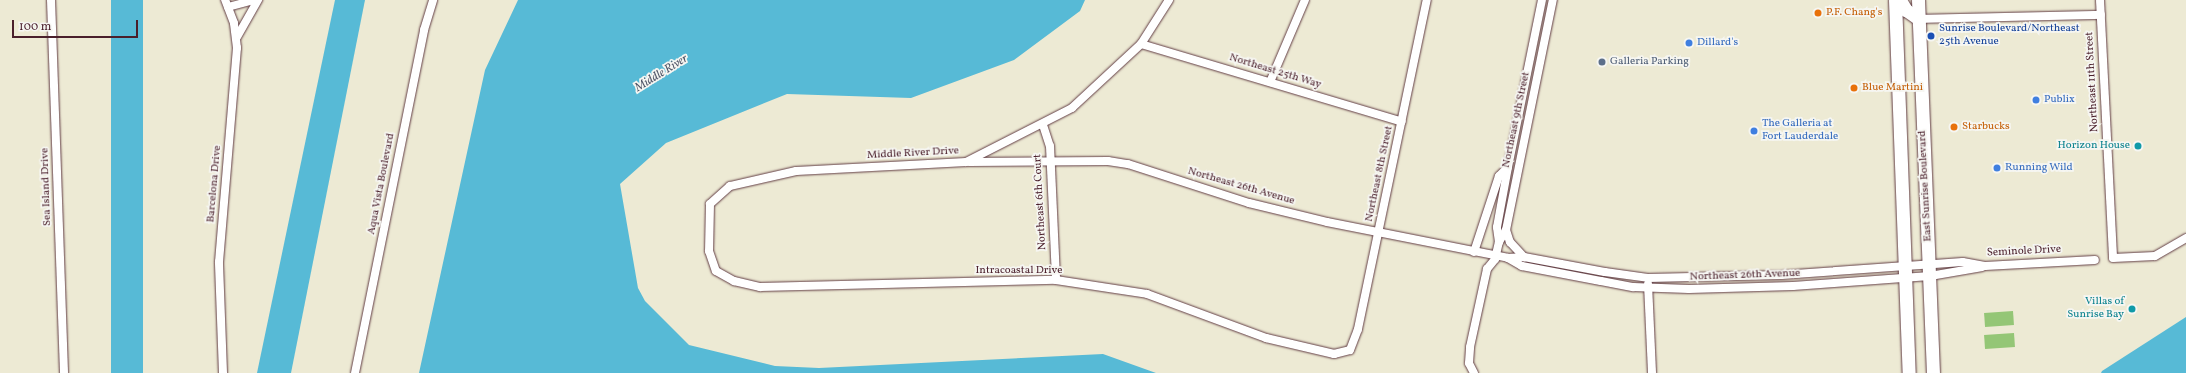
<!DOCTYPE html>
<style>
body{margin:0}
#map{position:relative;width:2186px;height:373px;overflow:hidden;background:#edead4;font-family:Vollkorn,serif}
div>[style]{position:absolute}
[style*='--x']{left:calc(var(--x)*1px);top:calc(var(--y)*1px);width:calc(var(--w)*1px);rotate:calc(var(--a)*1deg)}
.green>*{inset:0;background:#94c676;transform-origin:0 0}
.water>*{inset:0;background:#57bad6;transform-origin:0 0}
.roads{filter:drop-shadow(0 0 1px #623d44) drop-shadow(0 0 1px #623d44)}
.minor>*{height:8px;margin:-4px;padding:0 4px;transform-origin:4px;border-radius:4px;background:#fff}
.primary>*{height:13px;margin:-6.5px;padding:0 6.5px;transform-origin:6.5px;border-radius:6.5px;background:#fff}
.dots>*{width:11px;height:11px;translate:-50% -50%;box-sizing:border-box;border:2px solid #f6f6f2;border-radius:50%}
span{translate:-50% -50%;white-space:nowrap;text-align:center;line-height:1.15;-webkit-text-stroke:3.5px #f6f6f2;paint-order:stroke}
.food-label{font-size:11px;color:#c56008}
.left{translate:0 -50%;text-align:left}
.transit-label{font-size:11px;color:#164399}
.shop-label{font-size:11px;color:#366cbe}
.service-label{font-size:11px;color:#4e5e75}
.street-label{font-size:11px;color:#4a1f2b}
.culture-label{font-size:11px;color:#0d838f}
.right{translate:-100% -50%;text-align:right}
.water-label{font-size:12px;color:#4f5567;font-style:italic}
.scale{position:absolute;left:12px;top:20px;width:126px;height:18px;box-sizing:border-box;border:2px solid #4a1f2b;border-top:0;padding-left:5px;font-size:12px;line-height:14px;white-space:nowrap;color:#4a1f2b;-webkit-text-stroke:3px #f6f6f2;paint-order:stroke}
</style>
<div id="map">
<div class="green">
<div style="left:2013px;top:311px;width:14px;height:29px;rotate:86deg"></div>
<div style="left:2014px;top:333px;width:14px;height:30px;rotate:86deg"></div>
</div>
<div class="water">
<div style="left:111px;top:0;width:32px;height:373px"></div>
<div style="clip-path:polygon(335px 0,365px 0,291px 373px,257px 373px)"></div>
<div style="clip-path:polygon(518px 0,1085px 0,1080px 11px,1014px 60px,911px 98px,787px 94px,666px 143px,620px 184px,638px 288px,645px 301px,689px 345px,775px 366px,819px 368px,1103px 354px,1156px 373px,419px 373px,485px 70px)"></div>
<div style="clip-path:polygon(2186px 317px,2186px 373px,2101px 373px,2102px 371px)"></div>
</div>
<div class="roads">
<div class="minor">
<div style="--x:51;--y:0;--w:373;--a:88"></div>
<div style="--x:1169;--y:0;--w:52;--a:122.5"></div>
<div style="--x:1141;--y:44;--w:94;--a:137.2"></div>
<div style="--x:1072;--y:108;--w:119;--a:153"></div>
<div style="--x:966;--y:162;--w:170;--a:177"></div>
<div style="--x:796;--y:171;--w:68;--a:167.2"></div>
<div style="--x:730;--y:186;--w:27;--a:138"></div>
<div style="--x:710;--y:204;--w:47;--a:91.2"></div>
<div style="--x:709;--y:251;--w:21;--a:71"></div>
<div style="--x:716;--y:271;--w:21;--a:29"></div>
<div style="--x:734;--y:281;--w:27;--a:13"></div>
<div style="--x:760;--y:287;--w:296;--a:-1.4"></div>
<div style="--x:1056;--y:280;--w:92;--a:8.7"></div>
<div style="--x:1147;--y:294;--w:127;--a:20.3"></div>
<div style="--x:1266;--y:338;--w:70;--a:13.2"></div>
<div style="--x:1334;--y:354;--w:16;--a:-14"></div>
<div style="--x:1350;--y:350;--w:22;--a:-69"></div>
<div style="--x:1358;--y:329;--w:336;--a:-78.2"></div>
<div style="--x:2100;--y:0;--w:258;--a:87.1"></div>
<div style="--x:2113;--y:258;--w:42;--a:-2.7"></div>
<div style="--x:2155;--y:256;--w:36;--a:-30"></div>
<div style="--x:228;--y:7;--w:28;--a:-15"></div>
<div style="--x:1919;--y:19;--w:182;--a:-1.3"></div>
<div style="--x:237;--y:37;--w:43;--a:-60.4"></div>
<div style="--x:1141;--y:44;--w:272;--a:16.6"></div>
<div style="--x:1270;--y:82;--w:89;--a:-66.9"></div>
<div style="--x:1043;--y:125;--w:22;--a:72"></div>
<div style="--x:1050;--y:146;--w:134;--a:87.4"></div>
<div style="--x:969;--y:162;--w:139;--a:-0.4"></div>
<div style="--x:1108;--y:161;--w:20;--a:9"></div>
<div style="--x:1128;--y:164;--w:127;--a:17.9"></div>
<div style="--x:1249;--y:203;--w:80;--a:13.7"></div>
<div style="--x:1327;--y:222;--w:185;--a:11.2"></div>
<div style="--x:1508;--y:258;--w:16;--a:-4"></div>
<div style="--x:1524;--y:257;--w:82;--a:10.5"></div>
<div style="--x:1605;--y:272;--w:43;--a:7.9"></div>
<div style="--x:1648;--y:278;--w:133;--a:-1.3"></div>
<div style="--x:1781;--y:275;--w:182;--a:-4.1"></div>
<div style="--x:1963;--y:262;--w:22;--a:10"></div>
<div style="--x:1985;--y:266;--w:110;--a:-3.1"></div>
<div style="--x:1506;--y:230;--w:13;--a:72"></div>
<div style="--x:1510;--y:242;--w:21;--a:47"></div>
<div style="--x:1499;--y:242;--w:14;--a:-60"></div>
<div style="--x:1506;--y:230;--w:235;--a:-78.5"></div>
<div style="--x:1474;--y:252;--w:80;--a:-71.8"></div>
<div style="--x:1499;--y:176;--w:11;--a:-45"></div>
<div style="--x:1508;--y:258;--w:16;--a:30"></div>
<div style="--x:1522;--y:266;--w:80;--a:10.8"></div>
<div style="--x:1601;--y:281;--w:33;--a:11"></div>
<div style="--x:1633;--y:287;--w:56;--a:2"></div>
<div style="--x:1689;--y:289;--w:104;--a:-1.7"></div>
<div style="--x:1793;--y:286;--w:137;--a:-4.2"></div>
<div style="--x:1930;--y:276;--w:53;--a:-9.8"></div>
<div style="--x:1648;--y:284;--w:89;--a:87.4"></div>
<div style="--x:223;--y:373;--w:111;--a:-92.1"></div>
<div style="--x:219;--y:262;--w:215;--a:-85.2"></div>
<div style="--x:237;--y:48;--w:25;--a:-97"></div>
<div style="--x:234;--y:23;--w:25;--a:-111"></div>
<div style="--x:355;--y:373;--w:350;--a:-78.6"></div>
<div style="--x:424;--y:30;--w:31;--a:-73"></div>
<div style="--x:1474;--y:373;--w:11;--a:-117"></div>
<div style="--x:1469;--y:363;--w:16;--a:-86"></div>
<div style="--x:1470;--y:347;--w:80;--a:-77.7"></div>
<div style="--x:1487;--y:269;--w:13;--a:-51"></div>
<div style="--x:1495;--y:259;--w:17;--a:-77"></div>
<div style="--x:1499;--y:242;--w:15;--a:-98"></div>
<div style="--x:1497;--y:227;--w:61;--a:-79.6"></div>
<div style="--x:1508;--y:167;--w:170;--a:-78.5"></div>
</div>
<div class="primary">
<div style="--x:1895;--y:0;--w:373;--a:87.9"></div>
<div style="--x:1900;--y:0;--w:12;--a:59"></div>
<div style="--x:1906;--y:10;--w:16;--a:35"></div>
<div style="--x:1918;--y:0;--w:373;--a:87.7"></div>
</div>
</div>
<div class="dots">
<div style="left:1818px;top:13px;background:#e8710a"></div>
<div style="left:1931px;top:36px;background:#1a4fb4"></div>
<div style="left:1689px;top:43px;background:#3f7fe0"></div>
<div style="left:1602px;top:62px;background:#5c6f8a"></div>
<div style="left:1854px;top:88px;background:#e8710a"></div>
<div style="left:2036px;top:100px;background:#3f7fe0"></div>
<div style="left:1954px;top:127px;background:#e8710a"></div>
<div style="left:1754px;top:131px;background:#3f7fe0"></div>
<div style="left:2138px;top:146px;background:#0f9aa8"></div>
<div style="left:1997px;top:168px;background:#3f7fe0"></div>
<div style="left:2132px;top:309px;background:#0f9aa8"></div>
</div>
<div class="food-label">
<span class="left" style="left:1826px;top:13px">P.F. Chang's</span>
<span class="left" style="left:1862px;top:88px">Blue Martini</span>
<span class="left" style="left:1962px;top:127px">Starbucks</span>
</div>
<div class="transit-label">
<span class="left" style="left:1939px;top:36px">Sunrise Boulevard/Northeast<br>25th Avenue</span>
</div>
<div class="shop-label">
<span class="left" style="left:1697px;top:43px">Dillard's</span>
<span class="left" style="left:2044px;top:100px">Publix</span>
<span class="left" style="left:1762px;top:131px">The Galleria at<br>Fort Lauderdale</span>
<span class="left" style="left:2005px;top:168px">Running Wild</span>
</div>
<div class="service-label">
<span class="left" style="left:1610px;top:62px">Galleria Parking</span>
</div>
<div class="street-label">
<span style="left:1275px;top:72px;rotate:17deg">Northeast 25th Way</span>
<span style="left:2093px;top:82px;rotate:-93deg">Northeast 11th Street</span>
<span style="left:1517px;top:120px;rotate:-78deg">Northeast 9th Street</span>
<span style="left:913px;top:154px;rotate:-3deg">Middle River Drive</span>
<span style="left:1380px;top:174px;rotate:-78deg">Northeast 8th Street</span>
<span style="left:215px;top:184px;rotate:-85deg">Barcelona Drive</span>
<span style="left:382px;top:184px;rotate:-79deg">Aqua Vista Boulevard</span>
<span style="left:1926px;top:186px;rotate:-93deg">East Sunrise Boulevard</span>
<span style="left:47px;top:187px;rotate:-92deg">Sea Island Drive</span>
<span style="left:1241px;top:187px;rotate:16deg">Northeast 26th Avenue</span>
<span style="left:1041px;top:202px;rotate:-93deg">Northeast 6th Court</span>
<span style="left:2024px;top:252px;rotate:-3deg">Seminole Drive</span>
<span style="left:1019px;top:271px">Intracoastal Drive</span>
<span style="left:1745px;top:276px;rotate:-2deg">Northeast 26th Avenue</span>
</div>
<div class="culture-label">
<span class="right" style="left:2130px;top:146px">Horizon House</span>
<span class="right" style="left:2124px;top:309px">Villas of<br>Sunrise Bay</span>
</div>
<div class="water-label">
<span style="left:662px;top:74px;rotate:-32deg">Middle River</span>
</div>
<div class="scale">100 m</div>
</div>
